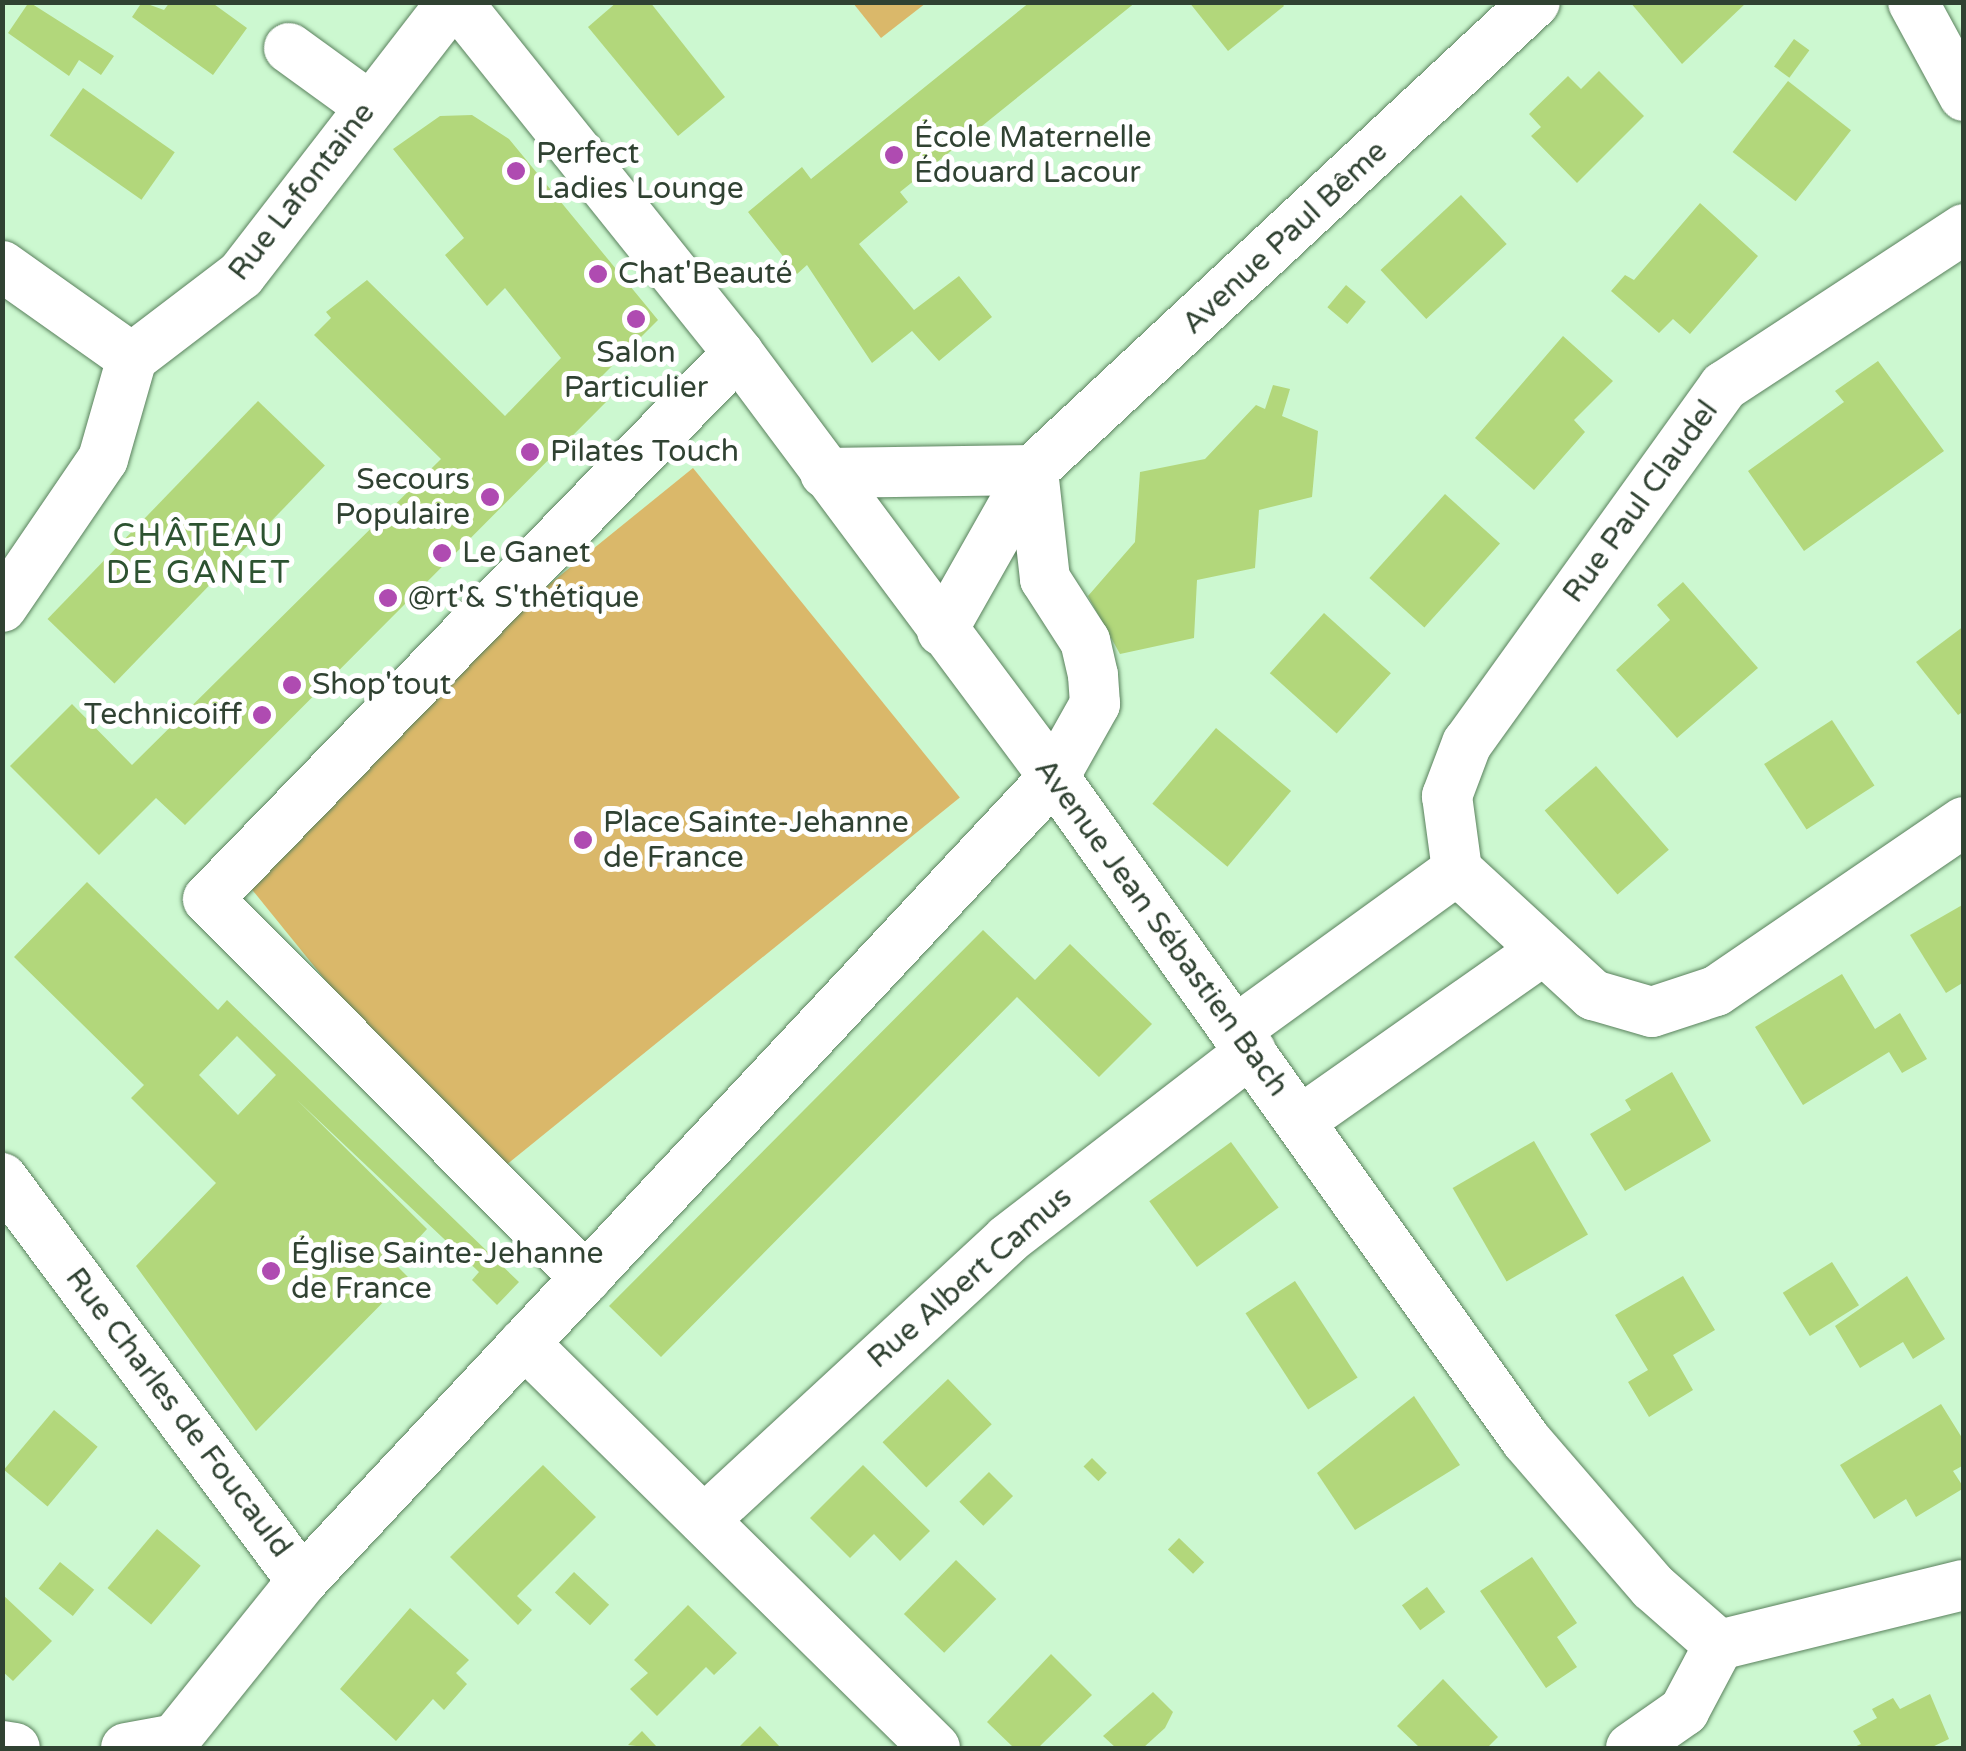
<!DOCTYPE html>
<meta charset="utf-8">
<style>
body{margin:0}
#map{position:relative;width:1966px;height:1751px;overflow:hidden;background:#ccf8d0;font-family:"Varela Round",sans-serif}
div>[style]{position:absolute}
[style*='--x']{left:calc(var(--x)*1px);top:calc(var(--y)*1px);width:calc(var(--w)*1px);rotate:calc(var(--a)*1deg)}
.green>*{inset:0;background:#dab86a;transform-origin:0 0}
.building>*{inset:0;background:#b2d77b;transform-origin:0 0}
.roads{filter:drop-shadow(0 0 2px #5a815d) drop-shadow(0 0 2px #5a815d)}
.minor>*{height:50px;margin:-25px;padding:0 25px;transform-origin:25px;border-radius:25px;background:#fff}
.dots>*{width:28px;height:28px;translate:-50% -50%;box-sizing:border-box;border:5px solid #fff;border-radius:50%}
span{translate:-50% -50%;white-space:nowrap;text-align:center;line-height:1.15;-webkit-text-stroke:10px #fff;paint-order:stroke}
.poi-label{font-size:30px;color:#304232}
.left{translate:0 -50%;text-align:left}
.right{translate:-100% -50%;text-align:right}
.street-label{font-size:30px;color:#304232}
.neighbourhood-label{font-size:32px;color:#2d5331;letter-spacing:2.5px}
.frame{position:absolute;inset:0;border:5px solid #304232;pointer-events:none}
</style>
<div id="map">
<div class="green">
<div style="clip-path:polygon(853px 3px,926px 3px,881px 38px)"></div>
<div style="left:693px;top:468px;width:424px;height:608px;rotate:51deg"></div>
</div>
<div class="building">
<div style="clip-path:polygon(29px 2px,114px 56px,101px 75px,79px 60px,69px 76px,8px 33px)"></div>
<div style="clip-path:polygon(142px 2px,164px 10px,170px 2px,211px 2px,247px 28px,213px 75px,132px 17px)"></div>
<div style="clip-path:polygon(617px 2px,650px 2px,725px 97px,678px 136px,588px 27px)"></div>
<div style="clip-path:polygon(1030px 2px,1136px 2px,900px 192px,908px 202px,859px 244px,914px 310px,959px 276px,992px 317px,939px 361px,912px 331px,872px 363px,807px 265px,797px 274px,748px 212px,802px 167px,811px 179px)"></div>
<div style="clip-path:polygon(1189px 2px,1281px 2px,1284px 6px,1228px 51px)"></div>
<div style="clip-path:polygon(1630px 2px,1747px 2px,1682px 64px)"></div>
<div style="left:1794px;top:39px;width:19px;height:34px;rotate:36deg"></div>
<div style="clip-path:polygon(1599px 71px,1644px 116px,1577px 183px,1531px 136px,1541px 127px,1529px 114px,1568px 76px,1581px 89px)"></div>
<div style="left:1788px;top:81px;width:80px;height:90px;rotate:38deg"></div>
<div style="left:83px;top:88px;width:112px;height:58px;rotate:35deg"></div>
<div style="clip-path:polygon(472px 115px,509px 139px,658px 320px,597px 381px,612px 396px,185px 825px,156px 798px,99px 855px,10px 766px,72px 704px,132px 765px,441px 459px,314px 335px,331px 318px,326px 312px,367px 280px,505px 416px,561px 358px,505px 288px,487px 306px,445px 255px,464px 238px,393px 149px,440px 116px)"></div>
<div style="left:1461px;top:195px;width:67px;height:110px;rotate:47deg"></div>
<div style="clip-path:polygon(1700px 203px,1758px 256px,1690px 334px,1673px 319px,1659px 333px,1611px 291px,1625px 275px,1634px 280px)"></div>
<div style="left:1346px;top:285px;width:26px;height:29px;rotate:40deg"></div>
<div style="clip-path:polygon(1563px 336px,1613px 381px,1574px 420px,1585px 432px,1534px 490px,1475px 438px)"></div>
<div style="clip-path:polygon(1878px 361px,1944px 451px,1804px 551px,1748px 471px,1844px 402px,1835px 391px)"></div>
<div style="clip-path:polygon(1273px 385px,1290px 389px,1282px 416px,1318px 431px,1312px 497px,1259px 510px,1255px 568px,1197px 580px,1194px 638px,1120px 654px,1088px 596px,1135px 542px,1140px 472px,1205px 459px,1256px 405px,1265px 409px)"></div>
<div style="left:258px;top:401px;width:93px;height:303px;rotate:44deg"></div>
<div style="left:1445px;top:494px;width:74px;height:113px;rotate:42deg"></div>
<div style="clip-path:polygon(1683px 582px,1758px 668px,1677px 738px,1616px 670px,1670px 620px,1657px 605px)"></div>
<div style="left:1324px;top:613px;width:90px;height:81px;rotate:42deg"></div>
<div style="clip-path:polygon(1964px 626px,1964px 711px,1958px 715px,1916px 662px)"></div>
<div style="left:1832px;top:720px;width:78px;height:81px;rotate:57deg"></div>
<div style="left:1216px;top:728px;width:98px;height:99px;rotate:40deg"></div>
<div style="left:1596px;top:766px;width:111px;height:68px;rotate:49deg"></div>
<div style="clip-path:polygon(evenodd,87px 882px,218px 1010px,227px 1000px,519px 1282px,497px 1305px,472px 1280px,479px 1272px,296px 1099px,427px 1229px,395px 1264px,408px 1277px,256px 1431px,136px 1266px,216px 1183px,131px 1098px,144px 1085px,14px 957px,87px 882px,237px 1036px,276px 1075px,238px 1115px,199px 1075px,237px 1036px)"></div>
<div style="clip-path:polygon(1964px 904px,1964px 982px,1946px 993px,1910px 935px)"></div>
<div style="clip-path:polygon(983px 930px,1035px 980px,1070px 944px,1152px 1024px,1099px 1077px,1017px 997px,661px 1357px,609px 1306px)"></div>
<div style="clip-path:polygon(1842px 974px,1875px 1029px,1900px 1013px,1927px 1059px,1902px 1073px,1889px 1052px,1803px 1105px,1755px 1027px)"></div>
<div style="clip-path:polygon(1672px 1072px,1711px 1141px,1625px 1191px,1590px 1134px,1631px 1110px,1625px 1100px)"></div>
<div style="left:1534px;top:1141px;width:108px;height:94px;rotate:60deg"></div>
<div style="left:1231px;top:1142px;width:81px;height:101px;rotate:54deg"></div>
<div style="left:1832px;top:1262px;width:51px;height:58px;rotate:58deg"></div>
<div style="clip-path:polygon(1683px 1276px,1715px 1330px,1673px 1355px,1693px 1390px,1649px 1417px,1628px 1382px,1648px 1370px,1615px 1315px)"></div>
<div style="clip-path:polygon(1907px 1276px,1945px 1339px,1913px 1359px,1903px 1342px,1860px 1368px,1835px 1326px)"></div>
<div style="left:1295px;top:1281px;width:115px;height:59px;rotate:57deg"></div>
<div style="left:948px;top:1379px;width:63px;height:91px;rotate:46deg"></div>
<div style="clip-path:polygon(1414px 1396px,1460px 1465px,1355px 1530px,1317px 1473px)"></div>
<div style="clip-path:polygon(1941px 1404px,1964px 1441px,1964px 1465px,1953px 1471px,1964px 1488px,1916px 1517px,1906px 1499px,1874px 1519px,1840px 1465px)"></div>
<div style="left:54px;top:1410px;width:57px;height:78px;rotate:40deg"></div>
<div style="left:1092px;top:1458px;width:21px;height:12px;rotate:45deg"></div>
<div style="clip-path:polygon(543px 1465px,596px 1517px,517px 1596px,532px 1610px,518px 1625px,450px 1557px)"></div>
<div style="clip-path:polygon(863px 1465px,930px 1531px,900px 1561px,874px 1534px,850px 1558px,810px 1518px)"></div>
<div style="left:989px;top:1472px;width:34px;height:42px;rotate:45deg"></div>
<div style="left:157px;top:1529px;width:57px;height:77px;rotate:40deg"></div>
<div style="left:1179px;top:1538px;width:35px;height:16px;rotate:44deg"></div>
<div style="clip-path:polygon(1532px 1557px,1577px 1623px,1557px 1637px,1577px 1667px,1546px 1688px,1480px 1591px)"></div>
<div style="left:956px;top:1560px;width:56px;height:75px;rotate:44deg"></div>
<div style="left:60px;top:1562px;width:44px;height:34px;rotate:39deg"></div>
<div style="left:574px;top:1572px;width:48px;height:28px;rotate:43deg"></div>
<div style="left:1427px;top:1587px;width:31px;height:31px;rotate:54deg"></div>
<div style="clip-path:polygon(2px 1594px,52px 1641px,13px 1681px,2px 1671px)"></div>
<div style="clip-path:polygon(688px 1605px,737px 1653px,714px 1675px,706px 1667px,657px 1716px,630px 1689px,648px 1673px,634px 1660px)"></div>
<div style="clip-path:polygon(410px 1608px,469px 1660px,456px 1673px,467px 1684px,444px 1710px,433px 1699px,396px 1741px,340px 1689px)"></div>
<div style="clip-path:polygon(1051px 1654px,1092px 1695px,1038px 1748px,1014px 1748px,987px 1722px)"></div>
<div style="clip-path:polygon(1443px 1679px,1498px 1737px,1487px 1748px,1420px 1748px,1397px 1726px)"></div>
<div style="clip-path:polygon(1153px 1692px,1173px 1712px,1165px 1728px,1143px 1748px,1116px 1748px,1103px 1736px)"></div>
<div style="clip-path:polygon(1930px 1694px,1949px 1739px,1930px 1748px,1852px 1748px,1861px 1744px,1853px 1731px,1877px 1718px,1872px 1709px,1893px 1698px,1900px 1709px)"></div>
<div style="clip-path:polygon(760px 1726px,781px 1748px,738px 1748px)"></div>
<div style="clip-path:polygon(642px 1731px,656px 1746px,653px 1748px,628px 1745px)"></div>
</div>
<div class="roads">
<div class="minor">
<div style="--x:457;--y:2;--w:450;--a:51.3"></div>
<div style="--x:738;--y:353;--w:529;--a:53.3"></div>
<div style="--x:1054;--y:777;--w:814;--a:54.55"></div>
<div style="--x:1526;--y:1440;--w:194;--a:49.2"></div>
<div style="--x:1653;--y:1587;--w:88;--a:41.3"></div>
<div style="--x:1719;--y:1645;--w:252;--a:-13.8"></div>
<div style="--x:1913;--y:2;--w:107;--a:61.5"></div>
<div style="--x:289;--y:48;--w:99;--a:35.9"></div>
<div style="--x:1964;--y:229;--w:287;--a:146.8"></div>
<div style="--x:1724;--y:386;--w:440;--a:125.7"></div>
<div style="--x:1467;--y:743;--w:57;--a:110.7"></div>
<div style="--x:1447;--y:796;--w:75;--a:82.3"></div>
<div style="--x:1457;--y:870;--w:185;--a:42.6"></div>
<div style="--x:1593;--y:995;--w:61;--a:16.1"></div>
<div style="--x:1652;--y:1012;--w:67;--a:-18.2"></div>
<div style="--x:1716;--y:991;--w:300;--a:-34.3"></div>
<div style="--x:2;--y:266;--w:159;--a:35.3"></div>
<div style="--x:132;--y:358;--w:137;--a:-37.3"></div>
<div style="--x:241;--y:275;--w:345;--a:-52.3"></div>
<div style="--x:825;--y:473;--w:208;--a:-0.8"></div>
<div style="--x:2;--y:607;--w:179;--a:-55.7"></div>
<div style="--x:103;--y:459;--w:105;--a:-74"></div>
<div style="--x:942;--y:631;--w:185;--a:-60.5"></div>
<div style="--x:1033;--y:470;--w:686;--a:-42.99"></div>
<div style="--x:1236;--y:1030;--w:273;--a:-35.9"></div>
<div style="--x:1300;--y:1121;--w:297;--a:-35.1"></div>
<div style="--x:2;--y:1178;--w:502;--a:53.34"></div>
<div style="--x:586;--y:1278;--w:535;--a:-134.92"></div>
<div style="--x:208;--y:899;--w:761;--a:-45.85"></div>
<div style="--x:524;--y:1343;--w:577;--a:44.58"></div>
<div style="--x:704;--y:1520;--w:414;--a:-42.7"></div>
<div style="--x:1008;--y:1239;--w:307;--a:-37.6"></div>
<div style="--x:2;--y:1746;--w:13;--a:9"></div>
<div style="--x:126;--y:1748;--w:50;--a:-10.4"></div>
<div style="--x:175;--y:1739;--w:203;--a:-51.2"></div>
<div style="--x:302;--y:1581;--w:1101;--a:-46.91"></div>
<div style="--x:1054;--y:777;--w:84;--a:-60.7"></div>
<div style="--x:1095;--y:704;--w:29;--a:-94"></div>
<div style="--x:1093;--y:675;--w:35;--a:-103"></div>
<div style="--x:1085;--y:641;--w:74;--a:-122.8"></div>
<div style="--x:1045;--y:579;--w:110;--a:-96.3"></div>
<div style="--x:1631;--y:1748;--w:65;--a:-34.9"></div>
<div style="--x:1684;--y:1711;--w:75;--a:-62.1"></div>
</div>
</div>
<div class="dots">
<div style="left:894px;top:155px;background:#af4bb1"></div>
<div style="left:516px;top:171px;background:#af4bb1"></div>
<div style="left:598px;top:274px;background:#af4bb1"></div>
<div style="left:636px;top:319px;background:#af4bb1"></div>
<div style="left:530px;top:452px;background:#af4bb1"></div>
<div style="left:490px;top:497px;background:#af4bb1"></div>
<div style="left:442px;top:553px;background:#af4bb1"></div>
<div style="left:388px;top:598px;background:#af4bb1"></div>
<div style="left:292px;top:685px;background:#af4bb1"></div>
<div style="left:262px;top:715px;background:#af4bb1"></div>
<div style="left:583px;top:840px;background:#af4bb1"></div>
<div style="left:271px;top:1271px;background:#af4bb1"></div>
</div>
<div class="poi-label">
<span class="left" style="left:914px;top:155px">École Maternelle<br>Édouard Lacour</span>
<span class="left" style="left:536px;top:171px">Perfect<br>Ladies Lounge</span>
<span class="left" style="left:618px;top:274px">Chat'Beauté</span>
<span style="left:636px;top:370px">Salon<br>Particulier</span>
<span class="left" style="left:550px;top:452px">Pilates Touch</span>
<span class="right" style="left:470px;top:497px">Secours<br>Populaire</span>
<span class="left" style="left:462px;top:553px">Le Ganet</span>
<span class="left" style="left:408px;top:598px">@rt'&amp; S'thétique</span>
<span class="left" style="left:312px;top:685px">Shop'tout</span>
<span class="right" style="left:242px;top:715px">Technicoiff</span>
<span class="left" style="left:603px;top:840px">Place Sainte-Jehanne<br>de France</span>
<span class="left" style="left:291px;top:1271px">Église Sainte-Jehanne<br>de France</span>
</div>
<div class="street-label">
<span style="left:302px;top:192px;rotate:-52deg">Rue Lafontaine</span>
<span style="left:1285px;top:238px;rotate:-43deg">Avenue Paul Bême</span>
<span style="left:1641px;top:502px;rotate:-54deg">Rue Paul Claudel</span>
<span style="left:1161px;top:928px;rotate:54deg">Avenue Jean Sébastien Bach</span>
<span style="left:970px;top:1278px;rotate:-41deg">Rue Albert Camus</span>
<span style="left:178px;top:1413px;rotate:53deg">Rue Charles de Foucauld</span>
</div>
<div class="neighbourhood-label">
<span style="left:199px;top:555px">CHÂTEAU<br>DE GANET</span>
</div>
<div class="frame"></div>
</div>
